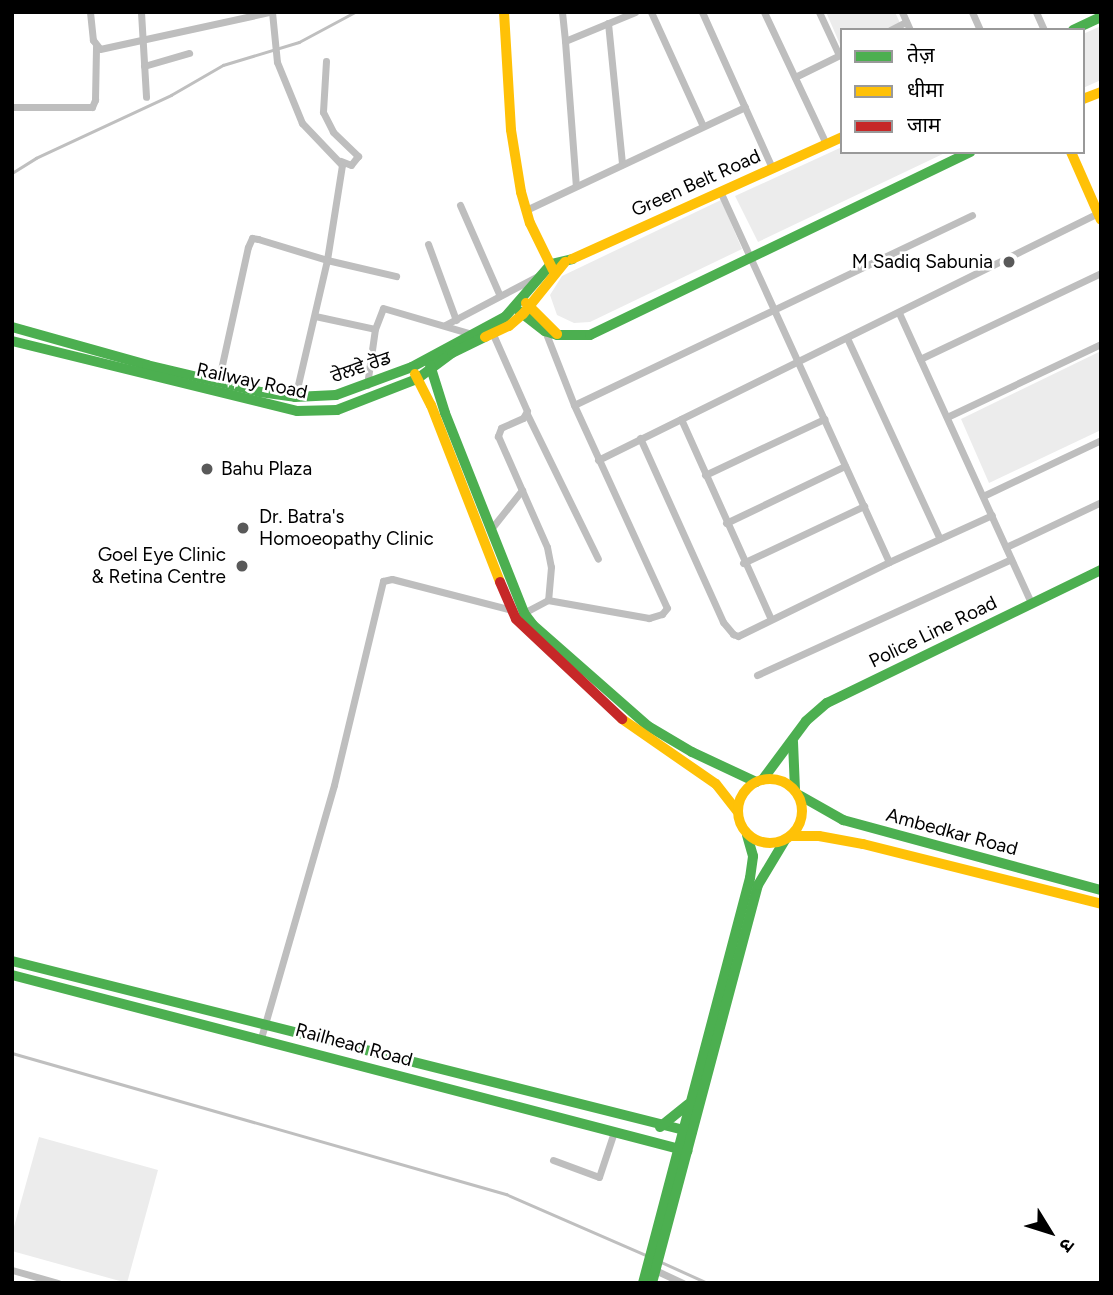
<!DOCTYPE html>
<meta charset="utf-8">
<style>
body{margin:0}
#map{position:relative;width:1113px;height:1295px;overflow:hidden;background:#fff;font-family:Figtree,"Noto Sans Devanagari","Noto Sans Gurmukhi",sans-serif}
div>[style]{position:absolute}
[style*='--x']{left:calc(var(--x)*1px);top:calc(var(--y)*1px);width:calc(var(--w)*1px);rotate:calc(var(--a)*1deg)}
.green>*{inset:0;background:#ececec}
.stream>*{height:2.5px;margin:-1.25px;padding:0 1.25px;transform-origin:1.25px;border-radius:1.25px;background:#bfbfbf}
.street>*{height:7px;margin:-3.5px;padding:0 3.5px;transform-origin:3.5px;border-radius:3.5px;background:#bebebe}
.fast>*{height:10px;margin:-5px;padding:0 5px;transform-origin:5px;border-radius:5px;background:#4caf50}
.slow>*{height:10px;margin:-5px;padding:0 5px;transform-origin:5px;border-radius:5px;background:#ffc107}
.slow>.ring{margin:-5px;padding:0;box-sizing:content-box;background:none;border:10px solid #ffc107;border-radius:50%}
.jam>*{height:10px;margin:-5px;padding:0 5px;transform-origin:5px;border-radius:5px;background:#c62828}
.dots>*{width:19px;height:19px;translate:-50% -50%;box-sizing:border-box;border:4px solid #fff;border-radius:50%}
span{translate:-50% -50%;white-space:nowrap;text-align:center;line-height:1.15;-webkit-text-stroke:5px #fff;paint-order:stroke}
.street-label{font-size:19px;color:#000}
.poi-label{font-size:19px;color:#000}
.right{translate:-100% -50%;text-align:right}
.left{translate:0 -50%;text-align:left}
.frame{position:absolute;inset:0;border:14px solid #000;pointer-events:none}
.legend{position:absolute;left:840px;top:28px;width:245px;height:126px;box-sizing:border-box;background:#fff;border:2px solid #999;margin:0;padding:9px 12px;list-style:none;font-size:21px;color:#000}
.legend li{display:flex;align-items:center;gap:14px;height:35px}
.legend b{width:35px;border:2px solid #999}
.north{position:absolute;left:1015px;top:1197px;width:70px;height:70px;-webkit-text-stroke:5px #fff;paint-order:stroke;rotate:128deg;font-size:19px;font-weight:700;line-height:28px;text-align:center;color:#000}
.north::after{content:'';display:block;margin:auto;width:24px;height:32px;background:#000;clip-path:polygon(50% 0,100% 100%,50% 72%,0 100%)}
</style>
<div id="map">
<div class="green">
<div style="clip-path:polygon(826px 12px,895px 12px,900px 23px,885px 30px,842px 30px,842px 49px)"></div>
<div style="clip-path:polygon(1101px 26px,1101px 80px,1083px 88px,1083px 34px)"></div>
<div style="clip-path:polygon(842px 147px,842px 152px,947px 152px,758px 242px,735px 196px)"></div>
<div style="clip-path:polygon(721px 200px,742px 249px,590px 322px,574px 323px,557px 315px,550px 295px,562px 276px)"></div>
<div style="clip-path:polygon(1101px 351px,1101px 430px,989px 483px,961px 419px)"></div>
<div style="clip-path:polygon(39px 1137px,158px 1170px,127px 1283px,12px 1251px,12px 1234px)"></div>
</div>
<div class="stream">
<div style="--x:12;--y:173;--w:28;--a:-32"></div>
<div style="--x:36;--y:158;--w:149;--a:-25"></div>
<div style="--x:171;--y:95;--w:60;--a:-30"></div>
<div style="--x:223;--y:65;--w:79;--a:-16.8"></div>
<div style="--x:299;--y:42;--w:64;--a:-28.2"></div>
<div style="--x:12;--y:1053;--w:514;--a:15.93"></div>
<div style="--x:506;--y:1194;--w:155;--a:23.6"></div>
<div style="--x:661;--y:1262;--w:51;--a:24.1"></div>
</div>
<div class="street">
<div style="--x:90;--y:12;--w:28;--a:84"></div>
<div style="--x:93;--y:40;--w:11;--a:52"></div>
<div style="--x:100;--y:49;--w:174;--a:-12.3"></div>
<div style="--x:141;--y:12;--w:85;--a:86.6"></div>
<div style="--x:272;--y:12;--w:50;--a:84.3"></div>
<div style="--x:277;--y:62;--w:66;--a:67.7"></div>
<div style="--x:302;--y:123;--w:58;--a:46.4"></div>
<div style="--x:342;--y:165;--w:96;--a:99"></div>
<div style="--x:327;--y:260;--w:71;--a:13.1"></div>
<div style="--x:562;--y:12;--w:29;--a:84"></div>
<div style="--x:565;--y:41;--w:76;--a:-22.5"></div>
<div style="--x:651;--y:12;--w:125;--a:65.5"></div>
<div style="--x:702;--y:12;--w:171;--a:65.8"></div>
<div style="--x:764;--y:12;--w:146;--a:64.8"></div>
<div style="--x:819;--y:12;--w:47;--a:65.1"></div>
<div style="--x:902;--y:12;--w:20;--a:66"></div>
<div style="--x:972;--y:12;--w:20;--a:66"></div>
<div style="--x:1036;--y:12;--w:20;--a:66"></div>
<div style="--x:608;--y:23;--w:142;--a:84.3"></div>
<div style="--x:890;--y:30;--w:18;--a:-27"></div>
<div style="--x:565;--y:41;--w:145;--a:85.7"></div>
<div style="--x:326;--y:61;--w:51;--a:93.4"></div>
<div style="--x:323;--y:112;--w:22;--a:63"></div>
<div style="--x:333;--y:132;--w:35;--a:44"></div>
<div style="--x:358;--y:156;--w:11;--a:128"></div>
<div style="--x:351;--y:165;--w:11;--a:-158"></div>
<div style="--x:144;--y:66;--w:47;--a:-16.1"></div>
<div style="--x:795;--y:77;--w:52;--a:-26.1"></div>
<div style="--x:12;--y:107;--w:80;--a:0"></div>
<div style="--x:92;--y:107;--w:8;--a:-67"></div>
<div style="--x:95;--y:100;--w:54;--a:-88.9"></div>
<div style="--x:460;--y:205;--w:99;--a:66.3"></div>
<div style="--x:526;--y:210;--w:242;--a:-25.2"></div>
<div style="--x:428;--y:244;--w:81;--a:69.8"></div>
<div style="--x:899;--y:313;--w:319;--a:65.5"></div>
<div style="--x:315;--y:316;--w:61;--a:12.2"></div>
<div style="--x:445;--y:325;--w:105;--a:-27.8"></div>
<div style="--x:545;--y:331;--w:79;--a:68.6"></div>
<div style="--x:574;--y:405;--w:223;--a:65.4"></div>
<div style="--x:667;--y:608;--w:8;--a:130"></div>
<div style="--x:662;--y:614;--w:14;--a:163"></div>
<div style="--x:649;--y:618;--w:103;--a:-169.9"></div>
<div style="--x:492;--y:332;--w:86;--a:66.1"></div>
<div style="--x:527;--y:411;--w:8;--a:120"></div>
<div style="--x:523;--y:418;--w:24;--a:156"></div>
<div style="--x:501;--y:428;--w:9;--a:111"></div>
<div style="--x:498;--y:436;--w:121;--a:66.2"></div>
<div style="--x:547;--y:547;--w:20;--a:79"></div>
<div style="--x:551;--y:567;--w:33;--a:95"></div>
<div style="--x:548;--y:600;--w:27;--a:152"></div>
<div style="--x:847;--y:338;--w:221;--a:65.2"></div>
<div style="--x:920;--y:359;--w:200;--a:-25.4"></div>
<div style="--x:218;--y:383;--w:139;--a:-77.6"></div>
<div style="--x:248;--y:247;--w:10;--a:-66"></div>
<div style="--x:252;--y:238;--w:6;--a:9"></div>
<div style="--x:258;--y:239;--w:72;--a:16.9"></div>
<div style="--x:327;--y:260;--w:141;--a:103.1"></div>
<div style="--x:367;--y:385;--w:57;--a:-81.9"></div>
<div style="--x:375;--y:329;--w:22;--a:-69"></div>
<div style="--x:383;--y:308;--w:93;--a:16.3"></div>
<div style="--x:574;--y:405;--w:441;--a:-25.5"></div>
<div style="--x:527;--y:414;--w:161;--a:63.9"></div>
<div style="--x:947;--y:417;--w:170;--a:-25.4"></div>
<div style="--x:681;--y:419;--w:219;--a:65.8"></div>
<div style="--x:640;--y:438;--w:202;--a:65.7"></div>
<div style="--x:723;--y:622;--w:16;--a:50"></div>
<div style="--x:733;--y:634;--w:5;--a:22"></div>
<div style="--x:738;--y:636;--w:168;--a:-26.1"></div>
<div style="--x:889;--y:562;--w:407;--a:-114.5"></div>
<div style="--x:598;--y:460;--w:558;--a:-26.29"></div>
<div style="--x:705;--y:475;--w:132;--a:-25.2"></div>
<div style="--x:983;--y:496;--w:131;--a:-25.4"></div>
<div style="--x:726;--y:523;--w:132;--a:-25.6"></div>
<div style="--x:491;--y:529;--w:50;--a:-51.5"></div>
<div style="--x:1006;--y:547;--w:105;--a:-25.3"></div>
<div style="--x:889;--y:562;--w:113;--a:-24.5"></div>
<div style="--x:743;--y:563;--w:134;--a:-25.2"></div>
<div style="--x:757;--y:675;--w:279;--a:-24.5"></div>
<div style="--x:261;--y:1038;--w:263;--a:-73.9"></div>
<div style="--x:334;--y:785;--w:210;--a:-76.5"></div>
<div style="--x:383;--y:581;--w:9;--a:-13"></div>
<div style="--x:392;--y:579;--w:124;--a:14.5"></div>
<div style="--x:553;--y:1160;--w:49;--a:20.3"></div>
<div style="--x:599;--y:1177;--w:47;--a:-71.6"></div>
<div style="--x:12;--y:1270;--w:48;--a:15.8"></div>
<div style="--x:655;--y:1270;--w:31;--a:25"></div>
</div>
<div class="fast">
<div style="--x:1073;--y:30;--w:31;--a:-25"></div>
<div style="--x:519;--y:311;--w:33;--a:38"></div>
<div style="--x:545;--y:331;--w:13;--a:18"></div>
<div style="--x:557;--y:335;--w:33;--a:0"></div>
<div style="--x:590;--y:335;--w:422;--a:-25.7"></div>
<div style="--x:12;--y:327;--w:140;--a:15.7"></div>
<div style="--x:147;--y:365;--w:116;--a:13.4"></div>
<div style="--x:260;--y:392;--w:35;--a:8"></div>
<div style="--x:295;--y:397;--w:41;--a:-2.8"></div>
<div style="--x:336;--y:395;--w:81;--a:-20.2"></div>
<div style="--x:412;--y:367;--w:106;--a:-28.3"></div>
<div style="--x:505;--y:317;--w:70;--a:-49"></div>
<div style="--x:551;--y:264;--w:22;--a:-13"></div>
<div style="--x:12;--y:341;--w:293;--a:13.8"></div>
<div style="--x:297;--y:411;--w:40;--a:-1.4"></div>
<div style="--x:337;--y:410;--w:86;--a:-21.2"></div>
<div style="--x:417;--y:379;--w:44;--a:-36.6"></div>
<div style="--x:452;--y:353;--w:37;--a:-26"></div>
<div style="--x:430;--y:365;--w:50;--a:72.6"></div>
<div style="--x:445;--y:413;--w:215;--a:68.4"></div>
<div style="--x:524;--y:613;--w:15;--a:53"></div>
<div style="--x:533;--y:625;--w:153;--a:41.3"></div>
<div style="--x:648;--y:726;--w:51;--a:30.6"></div>
<div style="--x:692;--y:752;--w:71;--a:25.1"></div>
<div style="--x:793;--y:742;--w:48;--a:87.6"></div>
<div style="--x:763;--y:779;--w:72;--a:-53.4"></div>
<div style="--x:806;--y:721;--w:28;--a:-41"></div>
<div style="--x:827;--y:703;--w:305;--a:-25.9"></div>
<div style="--x:799;--y:795;--w:51;--a:29.6"></div>
<div style="--x:843;--y:820;--w:267;--a:15.2"></div>
<div style="--x:12;--y:961;--w:701;--a:14.12"></div>
<div style="--x:12;--y:975;--w:698;--a:14.61"></div>
<div style="--x:660;--y:1127;--w:36;--a:-39"></div>
<div style="--x:643;--y:1283;--w:419;--a:-75.2"></div>
<div style="--x:750;--y:878;--w:22;--a:-82"></div>
<div style="--x:753;--y:856;--w:22;--a:-106"></div>
<div style="--x:652;--y:1283;--w:412;--a:-75.1"></div>
<div style="--x:758;--y:885;--w:52;--a:-59"></div>
</div>
<div class="slow">
<div style="--x:504;--y:12;--w:118;--a:86.6"></div>
<div style="--x:511;--y:130;--w:63;--a:80.8"></div>
<div style="--x:521;--y:192;--w:32;--a:74"></div>
<div style="--x:530;--y:223;--w:52;--a:63.9"></div>
<div style="--x:1083;--y:99;--w:19;--a:-21"></div>
<div style="--x:1071;--y:152;--w:74;--a:66.2"></div>
<div style="--x:572;--y:259;--w:296;--a:-24.3"></div>
<div style="--x:526;--y:303;--w:44;--a:45"></div>
<div style="--x:485;--y:337;--w:26;--a:-25"></div>
<div style="--x:509;--y:326;--w:18;--a:-41"></div>
<div style="--x:523;--y:314;--w:67;--a:-51.1"></div>
<div style="--x:415;--y:374;--w:35;--a:63"></div>
<div style="--x:431;--y:405;--w:190;--a:68.7"></div>
<div style="--x:622;--y:719;--w:114;--a:34.7"></div>
<div style="--x:716;--y:784;--w:34;--a:52"></div>
<div class="ring" style="left:738px;top:779px;width:54px;height:54px"></div>
<div style="--x:791;--y:836;--w:28;--a:0"></div>
<div style="--x:819;--y:836;--w:45;--a:10.3"></div>
<div style="--x:863;--y:844;--w:245;--a:14.1"></div>
</div>
<div class="jam">
<div style="--x:500;--y:582;--w:40;--a:66.6"></div>
<div style="--x:516;--y:619;--w:146;--a:43.3"></div>
</div>
<div class="dots">
<div style="left:1009px;top:262px;background:#595959"></div>
<div style="left:207px;top:469px;background:#595959"></div>
<div style="left:243px;top:528px;background:#595959"></div>
<div style="left:242px;top:566px;background:#595959"></div>
</div>
<div class="street-label">
<span style="left:696px;top:183px;rotate:-24deg">Green Belt Road</span>
<span style="left:361px;top:367px;rotate:-19deg">ਰੇਲਵੇ ਰੋਡ</span>
<span style="left:252px;top:381px;rotate:12deg">Railway Road</span>
<span style="left:933px;top:632px;rotate:-26deg">Police Line Road</span>
<span style="left:952px;top:832px;rotate:15deg">Ambedkar Road</span>
<span style="left:354px;top:1045px;rotate:15deg">Railhead Road</span>
</div>
<div class="poi-label">
<span class="right" style="left:993px;top:262px">M Sadiq Sabunia</span>
<span class="left" style="left:221px;top:469px">Bahu Plaza</span>
<span class="left" style="left:259px;top:528px">Dr. Batra's<br>Homoeopathy Clinic</span>
<span class="right" style="left:226px;top:566px">Goel Eye Clinic<br>&amp; Retina Centre</span>
</div>
<div class="frame"></div>
<ul class="legend">
<li><b style="height:9px;background:#4caf50"></b>तेज़</li>
<li><b style="height:9px;background:#ffc107"></b>धीमा</li>
<li><b style="height:9px;background:#c62828"></b>जाम</li>
</ul>
<div class="north">उ</div>
</div>
